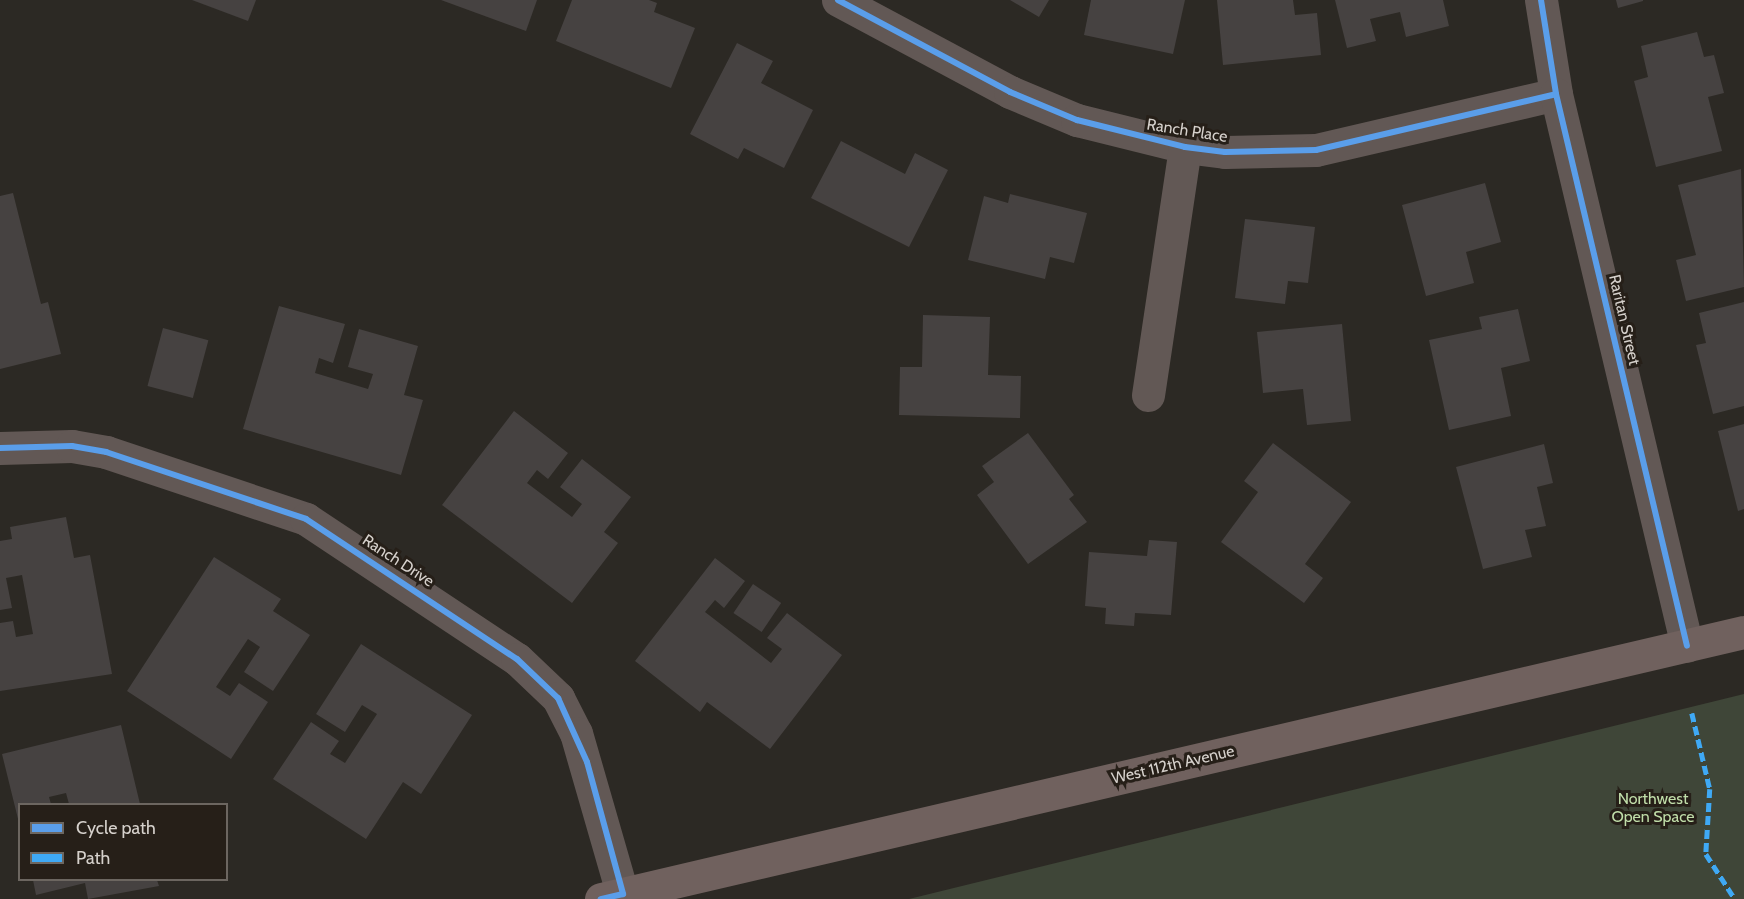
<!DOCTYPE html>
<style>
body{margin:0}
#map{position:relative;width:1744px;height:899px;overflow:hidden;background:#2c2924;font-family:Cabin,sans-serif}
div>[style]{position:absolute}
[style*='--x']{left:calc(var(--x)*1px);top:calc(var(--y)*1px);width:calc(var(--w)*1px);rotate:calc(var(--a)*1deg)}
.green>*{inset:0;background:#3f4638}
.building>*{inset:0;background:#464241;transform-origin:0 0}
.minor>*{height:33px;margin:-16.5px;padding:0 16.5px;transform-origin:16.5px;border-radius:16.5px;background:#625855}
.major>*{height:33px;margin:-16.5px;padding:0 16.5px;transform-origin:16.5px;border-radius:16.5px;background:#70615e}
.quiet>*{height:4.5px;margin-top:-2.25px;transform-origin:0;background:repeating-linear-gradient(90deg,#3fa9f5 0 9px,transparent 0 13.5px)}
.cycleway>*{height:6px;margin:-3px;padding:0 3px;transform-origin:3px;border-radius:3px;background:#5a9eea}
span{translate:-50% -50%;white-space:nowrap;text-align:center;line-height:1.15;-webkit-text-stroke:6px #261f18;paint-order:stroke}
.street-label{font-size:16px;color:#d6d1cc}
.park-label{font-size:16px;color:#c0dda9}
.legend{position:absolute;left:18px;top:803px;width:210px;height:78px;box-sizing:border-box;background:#261f18;border:2px solid #6c6660;margin:0;padding:8px 10px;list-style:none;font-size:18px;color:#d6d1cc}
.legend li{display:flex;align-items:center;gap:12px;height:30px}
.legend b{width:30px;border:2px solid #6c6660}
</style>
<div id="map">
<div class="green">
<div style="clip-path:polygon(1744px 694px,1744px 899px,909px 899px)"></div>
</div>
<div class="building">
<div style="clip-path:polygon(192px 0,256px 0,248px 21px)"></div>
<div style="clip-path:polygon(441px 0,537px 0,526px 31px)"></div>
<div style="clip-path:polygon(572px 0,649px 0,657px 3px,654px 12px,695px 28px,671px 88px,556px 41px)"></div>
<div style="clip-path:polygon(1010px 0,1049px 0,1039px 17px)"></div>
<div style="clip-path:polygon(1091px 0,1185px 0,1173px 54px,1084px 35px)"></div>
<div style="clip-path:polygon(1217px 0,1293px 0,1295px 15px,1317px 13px,1321px 55px,1223px 65px)"></div>
<div style="clip-path:polygon(1335px 0,1443px 0,1449px 26px,1406px 37px,1400px 12px,1370px 19px,1376px 41px,1347px 48px)"></div>
<div style="clip-path:polygon(1616px 0,1643px 0,1643px 1px,1618px 8px)"></div>
<div style="clip-path:polygon(1697px 32px,1704px 57px,1714px 55px,1724px 93px,1708px 97px,1722px 151px,1656px 167px,1634px 81px,1648px 77px,1641px 46px)"></div>
<div style="clip-path:polygon(737px 43px,773px 61px,761px 83px,813px 110px,784px 168px,744px 148px,738px 159px,690px 134px)"></div>
<div style="clip-path:polygon(841px 141px,905px 174px,915px 153px,948px 170px,909px 247px,811px 198px)"></div>
<div style="clip-path:polygon(1741px 169px,1744px 287px,1686px 301px,1676px 260px,1696px 255px,1678px 185px)"></div>
<div style="clip-path:polygon(1485px 183px,1501px 242px,1466px 252px,1474px 283px,1426px 296px,1402px 205px)"></div>
<div style="clip-path:polygon(13px 193px,41px 304px,48px 302px,61px 354px,0 369px,0 196px)"></div>
<div style="clip-path:polygon(1010px 194px,1087px 213px,1074px 263px,1050px 257px,1045px 279px,968px 260px,984px 196px,1008px 203px)"></div>
<div style="clip-path:polygon(1245px 219px,1315px 227px,1308px 283px,1288px 281px,1285px 304px,1235px 298px)"></div>
<div style="clip-path:polygon(1744px 302px,1744px 406px,1713px 414px,1696px 345px,1706px 343px,1699px 313px)"></div>
<div style="clip-path:polygon(279px 306px,345px 324px,333px 363px,319px 358px,315px 373px,368px 389px,373px 374px,348px 367px,359px 329px,418px 346px,404px 395px,423px 400px,401px 475px,243px 429px)"></div>
<div style="clip-path:polygon(1518px 309px,1530px 361px,1501px 368px,1511px 416px,1449px 430px,1429px 340px,1482px 329px,1479px 317px)"></div>
<div style="clip-path:polygon(923px 315px,990px 317px,988px 375px,1021px 376px,1020px 418px,899px 415px,900px 367px,922px 367px)"></div>
<div style="clip-path:polygon(1342px 324px,1351px 421px,1307px 425px,1303px 389px,1263px 393px,1257px 332px)"></div>
<div style="left:163px;top:328px;width:47px;height:60px;rotate:15deg"></div>
<div style="clip-path:polygon(514px 411px,568px 453px,548px 479px,537px 470px,527px 483px,572px 517px,582px 504px,560px 487px,582px 459px,631px 497px,604px 532px,618px 543px,572px 603px,442px 505px)"></div>
<div style="clip-path:polygon(1744px 424px,1744px 509px,1738px 511px,1718px 431px)"></div>
<div style="clip-path:polygon(1028px 433px,1074px 495px,1069px 499px,1087px 522px,1028px 564px,977px 495px,994px 482px,982px 466px)"></div>
<div style="clip-path:polygon(1273px 443px,1351px 502px,1305px 564px,1323px 578px,1304px 603px,1221px 542px,1258px 492px,1244px 481px)"></div>
<div style="clip-path:polygon(1544px 444px,1553px 483px,1537px 487px,1546px 526px,1525px 530px,1532px 557px,1483px 569px,1456px 467px)"></div>
<div style="clip-path:polygon(66px 517px,74px 558px,90px 555px,112px 674px,0 691px,0 623px,13px 621px,16px 637px,33px 634px,22px 575px,6px 578px,12px 608px,0 610px,0 541px,12px 539px,10px 527px)"></div>
<div style="clip-path:polygon(1149px 540px,1177px 542px,1171px 615px,1135px 613px,1134px 626px,1105px 624px,1106px 608px,1085px 606px,1089px 552px,1147px 556px)"></div>
<div style="clip-path:polygon(214px 557px,281px 599px,273px 611px,310px 635px,273px 691px,244px 672px,260px 647px,248px 639px,216px 687px,230px 696px,239px 683px,268px 702px,231px 759px,127px 691px)"></div>
<div style="clip-path:polygon(715px 558px,745px 581px,724px 608px,715px 600px,705px 612px,771px 663px,782px 649px,767px 638px,787px 613px,842px 655px,770px 749px,707px 702px,700px 712px,635px 661px)"></div>
<div style="left:753px;top:584px;width:34px;height:35px;rotate:34deg"></div>
<div style="clip-path:polygon(361px 644px,472px 715px,421px 794px,403px 782px,366px 839px,273px 779px,311px 722px,339px 741px,330px 754px,345px 763px,377px 714px,362px 705px,345px 732px,316px 714px)"></div>
<div style="clip-path:polygon(121px 725px,140px 804px,69px 804px,66px 793px,49px 797px,51px 804px,20px 804px,19px 823px,2px 754px)"></div>
<div style="clip-path:polygon(33px 880px,157px 880px,159px 886px,88px 899px,85px 883px,36px 895px)"></div>
</div>
<div class="minor">
<div style="--x:838;--y:0;--w:195;--a:28.1"></div>
<div style="--x:1010;--y:92;--w:73;--a:22.7"></div>
<div style="--x:1077;--y:120;--w:111;--a:14"></div>
<div style="--x:1185;--y:147;--w:40;--a:7.1"></div>
<div style="--x:1225;--y:152;--w:91;--a:-1.3"></div>
<div style="--x:1316;--y:150;--w:246;--a:-13.1"></div>
<div style="--x:1541;--y:0;--w:95;--a:80.9"></div>
<div style="--x:1556;--y:94;--w:567;--a:76.65"></div>
<div style="--x:1148;--y:395;--w:251;--a:-81.5"></div>
<div style="--x:0;--y:448;--w:72;--a:-1.6"></div>
<div style="--x:72;--y:446;--w:35;--a:10"></div>
<div style="--x:106;--y:452;--w:211;--a:18.5"></div>
<div style="--x:306;--y:519;--w:253;--a:33.6"></div>
<div style="--x:517;--y:659;--w:57;--a:43.6"></div>
<div style="--x:558;--y:698;--w:39;--a:63"></div>
<div style="--x:576;--y:733;--w:173;--a:73.9"></div>
</div>
<div class="major">
<div style="--x:601;--y:899;--w:1174;--a:-13.15"></div>
</div>
<div class="quiet">
<div style="--x:1692;--y:713;--w:78;--a:76.7"></div>
<div style="--x:1710;--y:789;--w:65;--a:93.5"></div>
<div style="--x:1706;--y:854;--w:54;--a:57.2"></div>
</div>
<div class="cycleway">
<div style="--x:838;--y:0;--w:195;--a:28.1"></div>
<div style="--x:1010;--y:92;--w:73;--a:22.7"></div>
<div style="--x:1077;--y:120;--w:111;--a:14"></div>
<div style="--x:1185;--y:147;--w:40;--a:7.1"></div>
<div style="--x:1225;--y:152;--w:91;--a:-1.3"></div>
<div style="--x:1316;--y:150;--w:246;--a:-13.1"></div>
<div style="--x:1541;--y:0;--w:95;--a:80.9"></div>
<div style="--x:1556;--y:94;--w:567;--a:76.65"></div>
<div style="--x:0;--y:448;--w:72;--a:-1.6"></div>
<div style="--x:72;--y:446;--w:35;--a:10"></div>
<div style="--x:106;--y:452;--w:211;--a:18.5"></div>
<div style="--x:306;--y:519;--w:253;--a:33.6"></div>
<div style="--x:517;--y:659;--w:57;--a:43.6"></div>
<div style="--x:558;--y:698;--w:70;--a:65.6"></div>
<div style="--x:587;--y:762;--w:137;--a:74.7"></div>
<div style="--x:623;--y:894;--w:23;--a:167"></div>
</div>
<div class="street-label">
<span style="left:1187px;top:131px;rotate:9deg">Ranch Place</span>
<span style="left:1624px;top:320px;rotate:77deg">Raritan Street</span>
<span style="left:398px;top:561px;rotate:33deg">Ranch Drive</span>
<span style="left:1173px;top:765px;rotate:-13deg">West 112th Avenue</span>
</div>
<div class="park-label">
<span style="left:1653px;top:808px">Northwest<br>Open Space</span>
</div>
<ul class="legend">
<li><b style="height:8px;background:#5a9eea"></b>Cycle path</li>
<li><b style="height:8px;background:#3fa9f5"></b>Path</li>
</ul>
</div>
